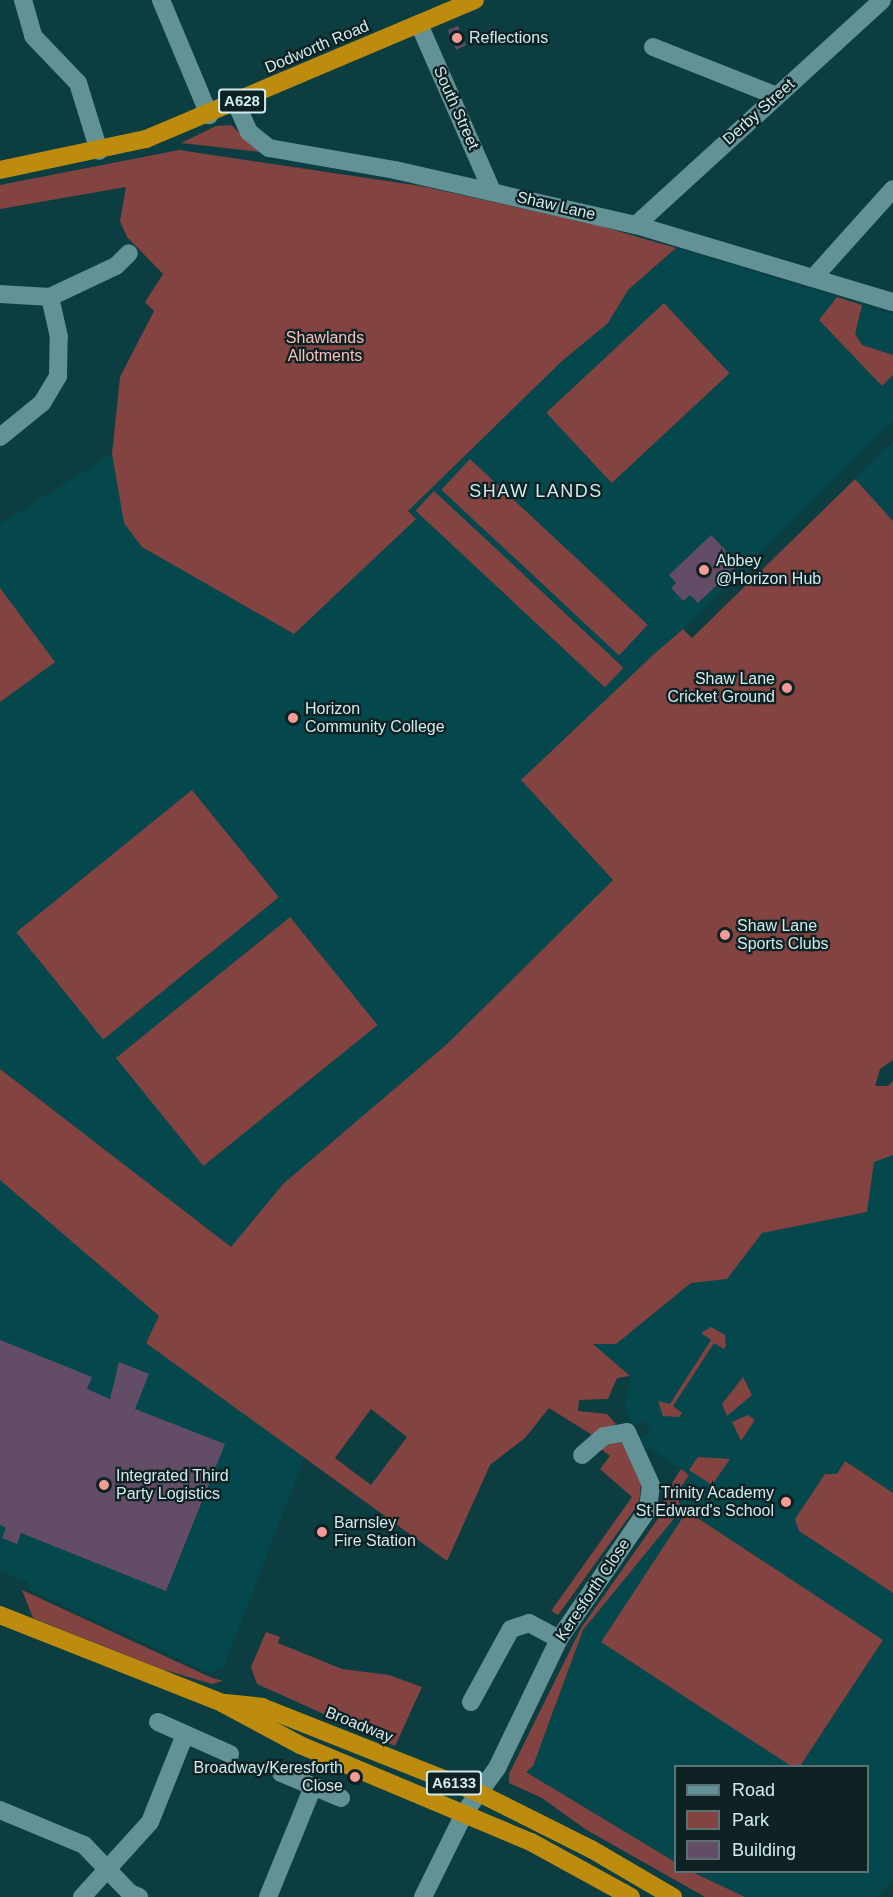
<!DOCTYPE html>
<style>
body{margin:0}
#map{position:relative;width:893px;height:1897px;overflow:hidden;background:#0c3d41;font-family:Helvetica,sans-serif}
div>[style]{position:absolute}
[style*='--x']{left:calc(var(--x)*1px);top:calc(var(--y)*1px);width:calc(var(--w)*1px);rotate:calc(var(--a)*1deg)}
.built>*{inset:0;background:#04484d}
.green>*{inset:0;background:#834341;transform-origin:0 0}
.building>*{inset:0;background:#634c66;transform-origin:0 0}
.street>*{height:18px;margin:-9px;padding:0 9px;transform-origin:9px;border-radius:9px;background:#639296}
.highway>*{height:18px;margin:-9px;padding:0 9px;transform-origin:9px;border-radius:9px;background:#bd8c0e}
.dots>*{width:16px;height:16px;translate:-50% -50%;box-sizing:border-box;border:3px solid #0e2123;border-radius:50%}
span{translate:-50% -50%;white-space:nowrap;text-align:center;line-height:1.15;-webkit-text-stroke:4.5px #0e2123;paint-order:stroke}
.shield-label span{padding:2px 4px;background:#0e2123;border:2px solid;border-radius:4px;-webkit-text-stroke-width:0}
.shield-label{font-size:15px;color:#d3ebed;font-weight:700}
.poi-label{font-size:16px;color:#d3ebed}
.left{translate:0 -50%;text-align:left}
.right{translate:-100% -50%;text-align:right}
.street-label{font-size:16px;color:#d3ebed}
.park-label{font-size:16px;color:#ffc0bc}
.neighbourhood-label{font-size:18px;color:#d3ebed;letter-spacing:1.5px}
.legend{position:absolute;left:674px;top:1765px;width:195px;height:108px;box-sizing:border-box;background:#0e2123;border:2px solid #5d7274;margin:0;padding:8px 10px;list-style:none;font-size:18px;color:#d3ebed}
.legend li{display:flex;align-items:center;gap:12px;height:30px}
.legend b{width:30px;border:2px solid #5d7274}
</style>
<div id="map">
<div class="built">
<div style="clip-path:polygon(676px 248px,893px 314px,893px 420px,683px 629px,522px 780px,613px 880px,447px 1044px,283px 1184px,231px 1248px,0 1069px,0 524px,112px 454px,124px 523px,415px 519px,407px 511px,562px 361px,608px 323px,628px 290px)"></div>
<div style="clip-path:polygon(893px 441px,893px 521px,855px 479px)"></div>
<div style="clip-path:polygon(893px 1126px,893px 1880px,876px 1897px,745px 1897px,692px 1872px,868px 1872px,868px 1766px,676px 1766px,675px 1862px,526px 1772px,533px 1766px,583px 1630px,681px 1510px,677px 1493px,689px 1475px,650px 1448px,644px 1449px,638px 1438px,651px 1432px,645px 1420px,633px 1425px,625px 1408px,630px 1376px,592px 1344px)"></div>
<div style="clip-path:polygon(0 1180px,160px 1316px,146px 1343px,305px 1456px,223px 1668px,209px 1673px,30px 1590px,27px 1581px,0 1571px)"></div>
</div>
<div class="green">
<div style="clip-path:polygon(231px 125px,260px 152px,181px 143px,216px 126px)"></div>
<div style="clip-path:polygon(179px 150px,421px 186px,597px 225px,676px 248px,628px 290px,608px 323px,562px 361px,408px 511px,416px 519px,294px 634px,142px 547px,124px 523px,112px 454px,120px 377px,154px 311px,145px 302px,163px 274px,127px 237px,120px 221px,126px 187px,0 209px,0 185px)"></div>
<div style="clip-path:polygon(837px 297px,862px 305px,855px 334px,862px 345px,893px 355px,893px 375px,882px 386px,819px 320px)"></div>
<div style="left:664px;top:303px;width:96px;height:161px;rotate:47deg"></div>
<div style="left:470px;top:459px;width:243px;height:42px;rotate:43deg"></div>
<div style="clip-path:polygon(evenodd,855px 479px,893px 521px,893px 1060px,880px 1069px,875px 1086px,888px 1086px,893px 1081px,893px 1155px,874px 1162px,867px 1212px,762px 1233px,727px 1279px,691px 1283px,616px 1344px,593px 1344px,630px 1376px,617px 1378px,608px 1399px,579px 1400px,578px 1411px,607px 1414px,616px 1424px,592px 1435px,549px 1408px,525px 1438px,490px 1465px,447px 1561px,146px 1343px,159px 1316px,0 1180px,0 1069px,231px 1247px,283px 1184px,447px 1044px,613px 880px,521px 780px,652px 656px,683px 629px,692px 638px,855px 479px,371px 1409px,407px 1437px,371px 1485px,335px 1458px,371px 1409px)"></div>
<div style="left:434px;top:491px;width:259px;height:27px;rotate:43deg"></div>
<div style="clip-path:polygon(0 588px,55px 662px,0 702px)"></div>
<div style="left:192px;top:790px;width:138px;height:226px;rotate:51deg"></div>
<div style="left:290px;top:917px;width:139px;height:224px;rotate:51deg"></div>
<div style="clip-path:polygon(711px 1327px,725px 1335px,726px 1346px,724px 1349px,714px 1343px,673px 1406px,682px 1413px,679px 1417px,663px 1416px,658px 1401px,670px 1404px,711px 1340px,701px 1333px)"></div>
<div style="clip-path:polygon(743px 1377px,752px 1395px,727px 1416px,722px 1404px)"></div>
<div style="clip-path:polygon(748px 1415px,755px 1420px,741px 1441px,732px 1422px)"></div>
<div style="clip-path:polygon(621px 1441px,641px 1484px,639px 1503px,558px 1615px,551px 1611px,632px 1497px,600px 1469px,610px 1456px,598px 1447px)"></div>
<div style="clip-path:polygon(698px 1457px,730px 1459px,712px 1485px,689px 1470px)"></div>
<div style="clip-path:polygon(845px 1461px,893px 1493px,893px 1593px,799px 1531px,795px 1519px,825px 1474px,837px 1474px)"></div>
<div style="clip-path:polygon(681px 1469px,689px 1475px,677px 1493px,681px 1510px,583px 1630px,533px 1766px,526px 1772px,675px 1862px,676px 1872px,692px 1872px,745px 1897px,705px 1897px,585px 1829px,542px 1798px,509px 1783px,509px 1774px,581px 1628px,660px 1516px,667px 1491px)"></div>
<div style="clip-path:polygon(687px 1511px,883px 1640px,800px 1766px,791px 1766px,601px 1642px)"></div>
<div style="clip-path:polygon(22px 1590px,210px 1677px,223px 1681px,212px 1684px,161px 1669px,33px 1618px)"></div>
<div style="clip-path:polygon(266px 1632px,280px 1637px,278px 1643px,342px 1669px,389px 1675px,422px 1687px,395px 1746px,257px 1684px,251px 1667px)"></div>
</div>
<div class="building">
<div style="left:458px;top:26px;width:21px;height:11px;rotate:67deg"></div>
<div style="clip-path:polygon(711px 535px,739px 564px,698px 603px,690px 595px,683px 601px,671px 588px,676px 583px,669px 575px)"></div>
<div style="clip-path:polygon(0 1340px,92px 1377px,87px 1389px,110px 1399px,119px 1362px,149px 1374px,135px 1409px,225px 1444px,166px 1591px,21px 1533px,17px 1544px,2px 1538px,6px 1528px,0 1525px)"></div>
</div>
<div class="street">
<div style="--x:23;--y:0;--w:37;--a:74"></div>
<div style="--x:33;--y:36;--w:65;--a:46.2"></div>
<div style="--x:78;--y:83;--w:71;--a:72.8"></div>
<div style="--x:161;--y:0;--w:125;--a:67.3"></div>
<div style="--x:419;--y:24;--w:182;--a:66.4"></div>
<div style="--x:653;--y:47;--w:133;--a:21.6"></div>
<div style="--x:236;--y:103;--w:32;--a:66"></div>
<div style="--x:249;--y:132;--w:26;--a:39"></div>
<div style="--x:269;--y:148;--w:128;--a:9.9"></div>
<div style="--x:395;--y:170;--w:247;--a:12.9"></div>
<div style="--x:636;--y:225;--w:268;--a:16.7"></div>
<div style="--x:636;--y:225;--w:333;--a:-42.4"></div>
<div style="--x:814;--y:277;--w:118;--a:-48.1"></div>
<div style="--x:0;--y:294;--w:50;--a:3.4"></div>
<div style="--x:50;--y:297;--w:73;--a:-25.2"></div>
<div style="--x:116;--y:266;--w:18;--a:-45"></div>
<div style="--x:0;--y:437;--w:54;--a:-39"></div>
<div style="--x:42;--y:403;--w:31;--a:-59"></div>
<div style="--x:58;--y:376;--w:39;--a:-89"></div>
<div style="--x:59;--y:337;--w:41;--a:-102.7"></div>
<div style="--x:471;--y:1702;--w:83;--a:-61.3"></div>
<div style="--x:511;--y:1629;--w:19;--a:-18"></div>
<div style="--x:529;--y:1623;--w:34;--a:28"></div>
<div style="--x:158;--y:1722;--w:79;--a:24"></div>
<div style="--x:281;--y:1773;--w:65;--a:22.6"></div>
<div style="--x:0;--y:1810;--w:91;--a:22.6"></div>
<div style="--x:84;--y:1845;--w:66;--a:46.2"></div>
<div style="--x:130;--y:1893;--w:10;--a:24"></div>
<div style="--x:82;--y:1897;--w:101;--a:-47.8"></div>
<div style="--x:150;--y:1822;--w:92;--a:-68.2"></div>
<div style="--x:268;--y:1897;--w:119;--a:-67.8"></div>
<div style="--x:423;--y:1897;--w:95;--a:-63.7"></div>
<div style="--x:465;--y:1812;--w:54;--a:-54"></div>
<div style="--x:497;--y:1768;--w:143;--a:-64.3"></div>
<div style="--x:559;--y:1639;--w:158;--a:-55.6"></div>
<div style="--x:648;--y:1509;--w:24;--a:-83"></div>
<div style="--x:651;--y:1485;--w:58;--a:-114.4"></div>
<div style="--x:627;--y:1432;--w:23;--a:170"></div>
<div style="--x:604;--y:1436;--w:29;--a:139"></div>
</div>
<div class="highway">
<div style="--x:0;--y:170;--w:149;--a:-12"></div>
<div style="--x:146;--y:139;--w:357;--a:-22.9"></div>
<div style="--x:0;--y:1615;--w:239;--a:21.6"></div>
<div style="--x:222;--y:1703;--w:89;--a:28.3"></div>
<div style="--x:300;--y:1745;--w:251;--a:22.8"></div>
<div style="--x:531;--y:1842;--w:114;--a:28.8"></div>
<div style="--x:226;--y:1703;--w:36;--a:6"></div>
<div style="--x:262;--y:1707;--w:233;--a:21.6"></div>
<div style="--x:479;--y:1793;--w:125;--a:26.6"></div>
<div style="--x:591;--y:1849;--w:95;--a:30.3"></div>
</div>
<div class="dots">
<div style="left:457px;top:38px;background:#f59b97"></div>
<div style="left:704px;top:570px;background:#f59b97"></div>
<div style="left:787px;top:688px;background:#f59b97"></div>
<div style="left:293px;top:718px;background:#f59b97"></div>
<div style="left:725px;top:935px;background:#f59b97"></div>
<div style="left:104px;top:1485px;background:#f59b97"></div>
<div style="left:786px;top:1502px;background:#f59b97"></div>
<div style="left:322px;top:1532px;background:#f59b97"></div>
<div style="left:355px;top:1777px;background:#f59b97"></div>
</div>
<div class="shield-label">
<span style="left:242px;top:101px">A628</span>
<span style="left:454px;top:1783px">A6133</span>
</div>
<div class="poi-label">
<span class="left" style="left:469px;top:38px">Reflections</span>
<span class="left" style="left:716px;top:570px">Abbey<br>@Horizon Hub</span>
<span class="right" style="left:775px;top:688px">Shaw Lane<br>Cricket Ground</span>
<span class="left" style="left:305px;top:718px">Horizon<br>Community College</span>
<span class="left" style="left:737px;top:935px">Shaw Lane<br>Sports Clubs</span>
<span class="left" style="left:116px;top:1485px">Integrated Third<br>Party Logistics</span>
<span class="right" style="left:774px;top:1502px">Trinity Academy<br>St Edward's School</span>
<span class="left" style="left:334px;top:1532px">Barnsley<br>Fire Station</span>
<span class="right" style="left:343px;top:1777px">Broadway/Keresforth<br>Close</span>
</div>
<div class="street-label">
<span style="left:317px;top:47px;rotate:-23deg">Dodworth Road</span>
<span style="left:456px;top:108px;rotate:66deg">South Street</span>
<span style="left:759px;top:112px;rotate:-42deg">Derby Street</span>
<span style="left:556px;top:206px;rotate:13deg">Shaw Lane</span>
<span style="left:593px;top:1590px;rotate:-56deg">Keresforth Close</span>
<span style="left:359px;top:1725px;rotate:22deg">Broadway</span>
</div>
<div class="park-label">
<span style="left:325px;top:347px">Shawlands<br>Allotments</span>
</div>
<div class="neighbourhood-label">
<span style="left:536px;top:491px">SHAW LANDS</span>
</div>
<ul class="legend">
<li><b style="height:8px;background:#639296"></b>Road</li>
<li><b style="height:16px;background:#834341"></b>Park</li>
<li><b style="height:16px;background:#634c66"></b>Building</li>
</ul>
</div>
